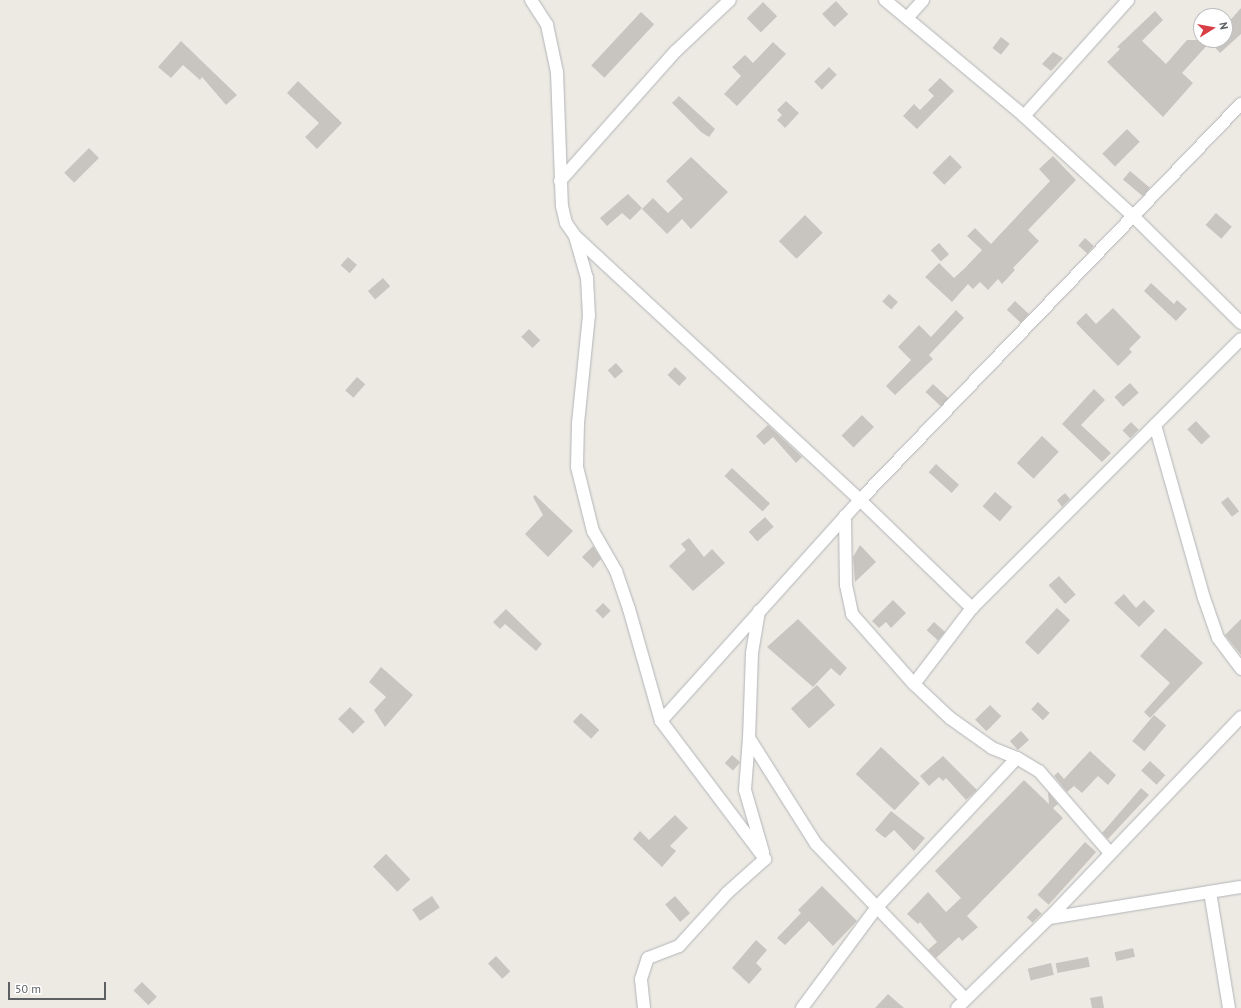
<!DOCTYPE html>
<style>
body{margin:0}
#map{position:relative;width:1241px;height:1008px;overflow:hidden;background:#edeae4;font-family:"PT Sans",sans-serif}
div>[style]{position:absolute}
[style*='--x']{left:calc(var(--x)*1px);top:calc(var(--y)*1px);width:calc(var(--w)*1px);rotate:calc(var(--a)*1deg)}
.building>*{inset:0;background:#c8c5c0;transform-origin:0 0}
.roads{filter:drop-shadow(0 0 1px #b1b4b7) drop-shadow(0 0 1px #b1b4b7)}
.street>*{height:12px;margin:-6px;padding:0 6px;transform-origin:6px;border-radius:6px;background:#fff}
span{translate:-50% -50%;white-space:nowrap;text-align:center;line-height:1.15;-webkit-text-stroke:3.5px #fff;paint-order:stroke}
.north{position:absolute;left:1193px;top:8px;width:40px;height:40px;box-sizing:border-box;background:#fff;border:1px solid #bebfc1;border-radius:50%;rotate:79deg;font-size:11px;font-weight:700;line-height:16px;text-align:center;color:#5c6063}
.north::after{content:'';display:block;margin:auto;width:14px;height:18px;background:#d93d45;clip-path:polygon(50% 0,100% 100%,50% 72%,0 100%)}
.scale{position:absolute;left:8px;top:982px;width:98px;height:18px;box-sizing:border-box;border:2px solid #5c6063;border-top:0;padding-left:5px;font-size:12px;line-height:14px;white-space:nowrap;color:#5c6063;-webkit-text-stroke:3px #fff;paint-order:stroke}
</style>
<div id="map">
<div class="building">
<div style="left:836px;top:1px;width:18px;height:19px;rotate:47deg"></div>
<div style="left:763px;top:2px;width:20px;height:23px;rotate:45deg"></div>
<div style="clip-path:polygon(1241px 8px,1241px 34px,1220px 53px,1210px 42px,1182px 73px,1193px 83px,1163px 117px,1107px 62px,1120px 49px,1117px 47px,1155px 11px,1163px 20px,1142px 41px,1166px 64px,1187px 40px,1225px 40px,1225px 26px)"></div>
<div style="left:641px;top:12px;width:18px;height:73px;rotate:43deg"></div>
<div style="left:1001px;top:37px;width:11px;height:14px;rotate:38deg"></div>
<div style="clip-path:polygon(181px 41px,237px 95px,226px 105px,202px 77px,200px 80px,183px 65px,171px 78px,158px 67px)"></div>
<div style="clip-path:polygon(773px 42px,786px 54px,737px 106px,724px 94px,741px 76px,732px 67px,745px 55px,753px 63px)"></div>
<div style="clip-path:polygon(1053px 52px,1063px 58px,1051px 71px,1042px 64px)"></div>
<div style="left:829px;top:67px;width:11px;height:21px;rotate:45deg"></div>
<div style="clip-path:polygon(940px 78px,954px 91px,917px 129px,903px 116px,914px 104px,920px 110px,934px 96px,928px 90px)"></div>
<div style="clip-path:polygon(298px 81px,342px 123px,317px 149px,305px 137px,319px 123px,287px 93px)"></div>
<div style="clip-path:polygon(679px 96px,715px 129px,709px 137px,701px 132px,672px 103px)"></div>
<div style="clip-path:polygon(786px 101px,799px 113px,785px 128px,777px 120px,782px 115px,777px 110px)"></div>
<div style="left:1127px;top:129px;width:18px;height:35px;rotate:45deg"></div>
<div style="left:89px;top:148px;width:14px;height:35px;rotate:45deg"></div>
<div style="left:950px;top:155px;width:17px;height:25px;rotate:45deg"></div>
<div style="clip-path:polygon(1053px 156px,1076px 180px,1028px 230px,1039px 241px,1013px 268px,1015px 270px,1002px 284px,998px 279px,988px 290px,980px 282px,973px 289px,968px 284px,952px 302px,925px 277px,939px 263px,954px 278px,964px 269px,982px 250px,967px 236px,975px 228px,991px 244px,1050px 181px,1039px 169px)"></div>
<div style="clip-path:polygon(691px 157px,728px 192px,691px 229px,682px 219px,667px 234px,642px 209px,653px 198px,668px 213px,683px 199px,666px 181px)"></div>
<div style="left:1130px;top:171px;width:26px;height:11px;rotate:40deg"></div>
<div style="clip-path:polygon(628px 194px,642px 208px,630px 220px,622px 213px,607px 226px,600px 218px)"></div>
<div style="left:1216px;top:213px;width:21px;height:16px;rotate:41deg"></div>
<div style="left:805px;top:215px;width:25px;height:37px;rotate:45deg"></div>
<div style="left:1085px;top:238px;width:12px;height:10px;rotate:42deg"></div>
<div style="left:939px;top:243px;width:15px;height:11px;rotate:48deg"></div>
<div style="left:348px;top:257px;width:12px;height:11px;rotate:42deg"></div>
<div style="left:383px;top:278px;width:11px;height:20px;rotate:49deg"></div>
<div style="clip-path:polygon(1151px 283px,1174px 304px,1177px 300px,1187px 309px,1176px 321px,1144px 291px)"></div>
<div style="left:889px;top:294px;width:12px;height:10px;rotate:42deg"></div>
<div style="left:1015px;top:301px;width:19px;height:12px;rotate:43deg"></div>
<div style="clip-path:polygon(1113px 308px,1141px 337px,1129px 349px,1132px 352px,1118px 366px,1076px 323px,1086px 313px,1096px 324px)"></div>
<div style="clip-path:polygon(956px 310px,964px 318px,929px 355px,933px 359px,895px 395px,886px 386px,911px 360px,898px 347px,919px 325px,931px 337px)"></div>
<div style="left:529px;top:329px;width:16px;height:11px;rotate:45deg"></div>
<div style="left:616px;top:363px;width:11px;height:11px;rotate:49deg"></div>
<div style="left:675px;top:367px;width:16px;height:11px;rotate:43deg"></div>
<div style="left:357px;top:377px;width:11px;height:18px;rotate:41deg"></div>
<div style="left:1130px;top:383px;width:13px;height:21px;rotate:48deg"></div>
<div style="left:933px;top:384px;width:21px;height:11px;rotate:43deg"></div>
<div style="clip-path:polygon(1094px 389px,1105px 400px,1081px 425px,1111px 453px,1102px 462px,1062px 424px)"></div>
<div style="left:862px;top:415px;width:17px;height:29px;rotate:45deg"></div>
<div style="left:1196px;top:421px;width:21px;height:12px;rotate:47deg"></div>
<div style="left:1131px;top:422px;width:11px;height:12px;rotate:45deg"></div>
<div style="clip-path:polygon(768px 425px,802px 457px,796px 463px,773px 437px,764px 445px,756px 436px)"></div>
<div style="left:1042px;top:436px;width:23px;height:37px;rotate:43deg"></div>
<div style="left:936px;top:464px;width:31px;height:11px;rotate:42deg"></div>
<div style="left:732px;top:468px;width:52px;height:11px;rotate:43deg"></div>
<div style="left:995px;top:492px;width:23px;height:19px;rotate:41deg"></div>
<div style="clip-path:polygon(1065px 493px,1070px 499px,1062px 507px,1057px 500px)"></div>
<div style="clip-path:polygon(535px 495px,573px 531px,548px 557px,525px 534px,543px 515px,533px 497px)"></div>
<div style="left:1228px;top:497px;width:18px;height:9px;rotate:52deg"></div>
<div style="left:765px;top:517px;width:13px;height:22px;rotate:48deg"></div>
<div style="clip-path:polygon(689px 538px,704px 557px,712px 549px,725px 563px,693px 591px,669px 566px,686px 550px,681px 544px)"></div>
<div style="clip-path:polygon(860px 545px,876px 562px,855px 582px,853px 557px)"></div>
<div style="clip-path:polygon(593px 546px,601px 559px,593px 568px,582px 557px)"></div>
<div style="left:1059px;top:576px;width:25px;height:14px;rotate:48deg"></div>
<div style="clip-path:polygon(1124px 594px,1136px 608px,1144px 600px,1155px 611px,1139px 627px,1114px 603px)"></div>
<div style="clip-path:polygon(893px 600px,906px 613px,891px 628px,886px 622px,879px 628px,872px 621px)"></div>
<div style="left:603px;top:603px;width:11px;height:11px;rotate:45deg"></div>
<div style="left:1057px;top:608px;width:18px;height:47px;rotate:43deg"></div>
<div style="clip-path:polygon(506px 609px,542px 644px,536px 651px,505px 624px,500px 629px,493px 622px)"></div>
<div style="clip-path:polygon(798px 619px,847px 668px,840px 676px,831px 668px,813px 687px,767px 647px)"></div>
<div style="clip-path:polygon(1241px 619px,1241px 655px,1225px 635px)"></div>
<div style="left:934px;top:622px;width:15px;height:11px;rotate:42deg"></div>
<div style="clip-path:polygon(1165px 628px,1203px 663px,1150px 718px,1144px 712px,1170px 683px,1140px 656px)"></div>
<div style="clip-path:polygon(381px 667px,413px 695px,385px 727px,374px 710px,386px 697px,369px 682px)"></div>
<div style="left:817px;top:685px;width:27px;height:35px;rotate:48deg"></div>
<div style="left:1038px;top:702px;width:16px;height:10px;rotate:43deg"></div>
<div style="left:990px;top:705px;width:16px;height:21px;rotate:45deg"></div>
<div style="left:350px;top:707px;width:21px;height:17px;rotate:45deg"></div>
<div style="left:581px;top:713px;width:25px;height:12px;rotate:43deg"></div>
<div style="left:1154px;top:715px;width:16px;height:34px;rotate:40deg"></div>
<div style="left:1021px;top:731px;width:12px;height:15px;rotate:48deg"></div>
<div style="left:881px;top:747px;width:53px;height:37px;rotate:43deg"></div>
<div style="clip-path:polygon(1090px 751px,1116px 775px,1108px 785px,1098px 776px,1082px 793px,1074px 786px,1067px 792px,1054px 776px,1058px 772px,1064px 779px)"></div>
<div style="left:732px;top:755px;width:11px;height:11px;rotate:41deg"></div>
<div style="clip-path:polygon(943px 756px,977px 790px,966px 800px,946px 778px,943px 781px,939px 777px,929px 786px,920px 776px)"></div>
<div style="left:1150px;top:761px;width:21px;height:13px;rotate:43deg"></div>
<div style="clip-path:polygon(1024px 780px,1049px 804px,1048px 792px,1058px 804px,1053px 808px,1063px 818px,967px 916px,978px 927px,962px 941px,959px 937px,936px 958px,928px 950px,937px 942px,920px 922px,918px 924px,907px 914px,928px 892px,946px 912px,961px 898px,935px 871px)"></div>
<div style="clip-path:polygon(1141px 788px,1149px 795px,1108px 839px,1102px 833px)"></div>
<div style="clip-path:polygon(891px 811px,925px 838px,914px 851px,894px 830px,885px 838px,875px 830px)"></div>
<div style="clip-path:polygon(675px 815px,688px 828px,670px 846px,676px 851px,662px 867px,633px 839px,640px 831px,649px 840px)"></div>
<div style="left:1085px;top:842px;width:15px;height:71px;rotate:42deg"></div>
<div style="left:386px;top:854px;width:35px;height:18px;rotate:46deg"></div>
<div style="clip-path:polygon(822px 886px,857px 921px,833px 946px,809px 921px,785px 945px,777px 938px,801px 913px,798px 910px)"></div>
<div style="left:432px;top:896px;width:14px;height:24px;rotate:56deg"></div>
<div style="left:675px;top:896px;width:23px;height:13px;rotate:49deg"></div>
<div style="left:1036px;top:908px;width:8px;height:13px;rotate:45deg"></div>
<div style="clip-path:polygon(756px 940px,767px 950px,756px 963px,762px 969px,749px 984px,732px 968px)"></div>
<div style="left:1133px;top:948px;width:9px;height:19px;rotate:77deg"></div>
<div style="left:496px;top:956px;width:21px;height:11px;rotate:47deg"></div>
<div style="left:1088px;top:957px;width:10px;height:33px;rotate:79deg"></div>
<div style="left:1051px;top:963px;width:12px;height:24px;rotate:76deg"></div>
<div style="left:142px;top:982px;width:21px;height:12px;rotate:45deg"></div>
<div style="clip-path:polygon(888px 994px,904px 1008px,875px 1008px)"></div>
<div style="clip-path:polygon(1102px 996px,1104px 1008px,1092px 1008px,1090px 998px)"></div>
</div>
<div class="roads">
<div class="street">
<div style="--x:531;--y:0;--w:30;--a:57"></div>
<div style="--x:547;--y:25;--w:48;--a:78"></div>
<div style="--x:557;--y:72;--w:134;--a:87.9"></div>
<div style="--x:562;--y:206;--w:17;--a:77"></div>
<div style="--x:566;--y:223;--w:16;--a:55"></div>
<div style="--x:575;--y:236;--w:388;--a:42.8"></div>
<div style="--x:860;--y:500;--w:156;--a:44"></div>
<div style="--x:885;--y:0;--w:181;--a:39.8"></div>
<div style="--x:1024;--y:116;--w:148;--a:42.5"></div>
<div style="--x:1133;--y:216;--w:152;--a:44.7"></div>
<div style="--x:907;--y:18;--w:24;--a:-48"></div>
<div style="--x:1024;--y:116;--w:156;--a:-48.1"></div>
<div style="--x:560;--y:181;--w:174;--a:-48.3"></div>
<div style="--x:676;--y:51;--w:74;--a:-43.4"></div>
<div style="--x:575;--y:236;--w:44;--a:74.1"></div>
<div style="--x:587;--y:278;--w:37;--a:87"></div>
<div style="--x:589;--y:315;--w:109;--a:95.8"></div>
<div style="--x:578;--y:423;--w:44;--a:91.3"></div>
<div style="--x:577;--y:467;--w:66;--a:76"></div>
<div style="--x:593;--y:531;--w:46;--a:60.1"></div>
<div style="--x:616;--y:571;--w:40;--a:71.1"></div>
<div style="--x:629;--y:609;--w:116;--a:74.1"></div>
<div style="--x:661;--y:721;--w:173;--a:53"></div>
<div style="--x:1155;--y:425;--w:180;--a:74.2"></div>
<div style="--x:1204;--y:598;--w:42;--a:70.7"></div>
<div style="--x:1218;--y:638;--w:39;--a:53"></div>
<div style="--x:845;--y:516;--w:69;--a:89.2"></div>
<div style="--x:846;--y:585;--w:30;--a:78"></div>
<div style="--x:852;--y:614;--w:94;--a:48.5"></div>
<div style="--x:914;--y:684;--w:50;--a:43.4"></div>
<div style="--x:950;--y:718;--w:52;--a:35.5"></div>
<div style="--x:992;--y:748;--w:27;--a:22"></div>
<div style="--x:1017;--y:758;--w:26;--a:31"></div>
<div style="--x:1039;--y:771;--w:108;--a:49.1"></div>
<div style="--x:759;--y:611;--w:43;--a:99.5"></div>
<div style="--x:752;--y:653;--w:85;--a:92"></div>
<div style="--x:749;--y:738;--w:125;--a:57.7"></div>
<div style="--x:816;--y:844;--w:215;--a:46.1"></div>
<div style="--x:914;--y:684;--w:96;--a:-52.7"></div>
<div style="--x:972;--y:608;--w:380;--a:-45"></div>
<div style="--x:661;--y:721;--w:297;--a:-48"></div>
<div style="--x:860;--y:500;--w:550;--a:-46.11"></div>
<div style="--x:749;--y:738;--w:52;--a:94.4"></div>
<div style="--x:745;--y:790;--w:65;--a:73.8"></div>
<div style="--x:1210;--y:892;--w:118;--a:80.7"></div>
<div style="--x:1049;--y:918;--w:194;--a:-9.2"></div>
<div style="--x:644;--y:1008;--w:29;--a:-96"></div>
<div style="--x:641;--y:979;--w:22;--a:-72"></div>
<div style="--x:648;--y:958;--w:33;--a:-21"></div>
<div style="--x:679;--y:946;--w:72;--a:-47.8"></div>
<div style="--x:727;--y:893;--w:51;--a:-41.8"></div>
<div style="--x:802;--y:1008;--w:126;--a:-53.4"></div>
<div style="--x:877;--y:907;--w:204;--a:-46.8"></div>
<div style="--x:957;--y:1008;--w:129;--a:-44.4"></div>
<div style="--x:1049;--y:918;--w:278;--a:-46.3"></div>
</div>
</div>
<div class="north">N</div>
<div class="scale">50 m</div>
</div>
